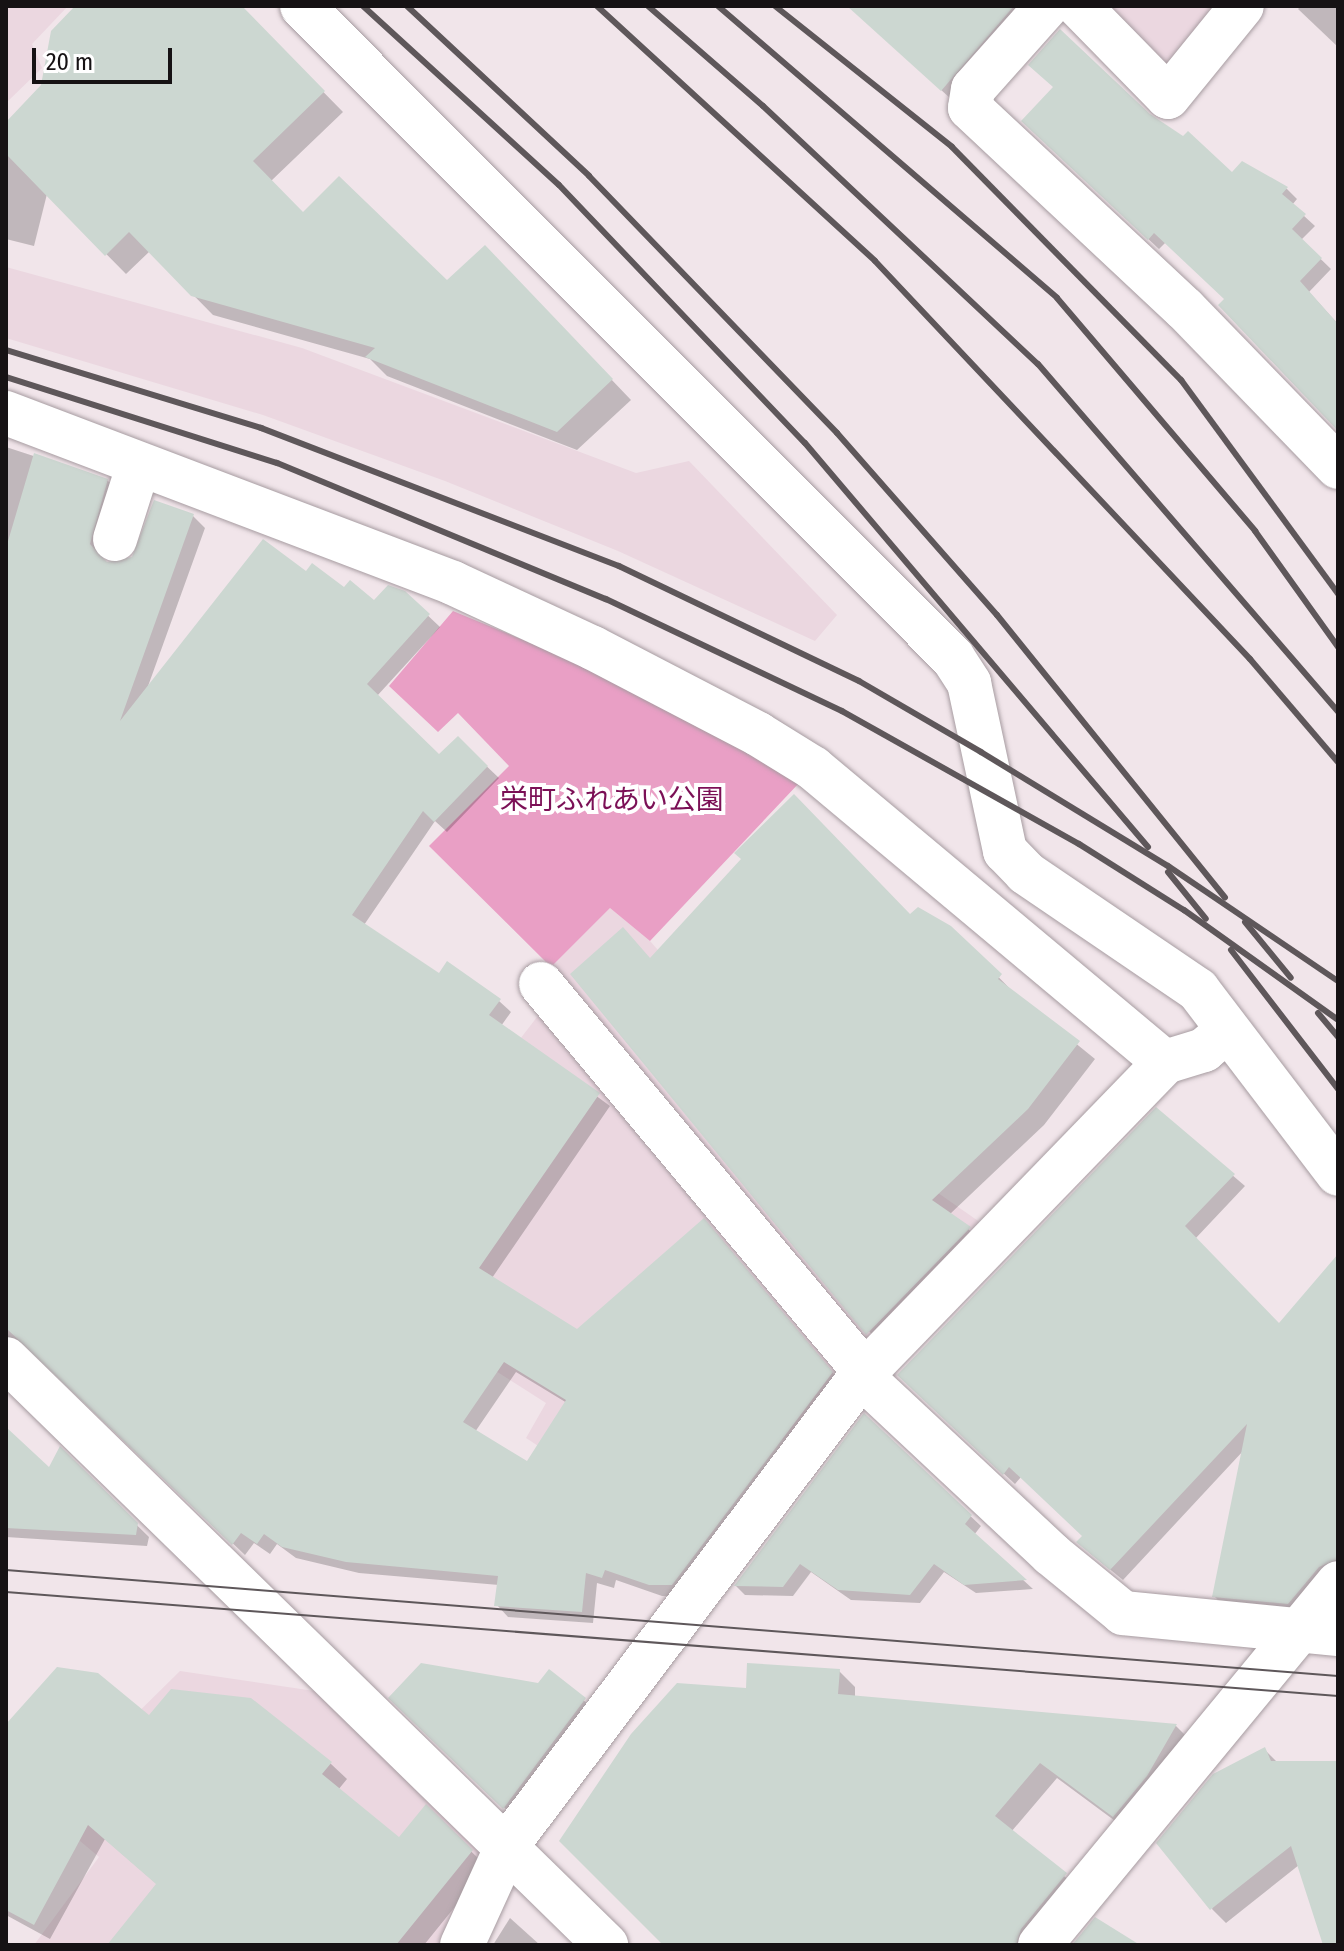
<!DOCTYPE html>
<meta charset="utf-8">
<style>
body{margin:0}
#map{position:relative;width:1344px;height:1951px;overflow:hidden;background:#f1e5ea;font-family:"Fira Sans Condensed","Noto Sans JP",sans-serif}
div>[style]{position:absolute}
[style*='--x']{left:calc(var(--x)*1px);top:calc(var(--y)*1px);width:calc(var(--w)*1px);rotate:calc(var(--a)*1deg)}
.built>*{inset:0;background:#ebd7e0}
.green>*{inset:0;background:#e99fc5}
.shadow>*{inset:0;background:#0003}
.building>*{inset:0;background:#ccd7d1}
.roads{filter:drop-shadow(0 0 2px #a79ca1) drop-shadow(0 0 2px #a79ca1)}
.minor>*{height:44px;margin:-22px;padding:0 22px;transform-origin:22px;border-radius:22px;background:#fff}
.tertiary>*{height:44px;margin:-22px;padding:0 22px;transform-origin:22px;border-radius:22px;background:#fff}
.tram>*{height:2px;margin:-1px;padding:0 1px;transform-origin:1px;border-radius:1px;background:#5e575a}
.rail>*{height:6px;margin:-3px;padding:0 3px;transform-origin:3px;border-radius:3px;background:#5e575a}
span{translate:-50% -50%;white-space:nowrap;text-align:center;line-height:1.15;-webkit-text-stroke:8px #fff;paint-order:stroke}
.park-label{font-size:28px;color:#7b1056}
.frame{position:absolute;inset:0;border:8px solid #161214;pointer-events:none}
.scale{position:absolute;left:32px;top:48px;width:140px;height:36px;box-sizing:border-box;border:4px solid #161214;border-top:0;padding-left:10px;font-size:24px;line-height:28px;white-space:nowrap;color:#161214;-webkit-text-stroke:6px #fff;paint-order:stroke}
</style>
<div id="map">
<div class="built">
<div style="clip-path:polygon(6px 6px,68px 6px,32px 44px,42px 68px,6px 103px)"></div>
<div style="clip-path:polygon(1099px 6px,1229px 6px,1174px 73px)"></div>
<div style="clip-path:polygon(6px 267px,302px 348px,636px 473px,689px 461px,837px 615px,815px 641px,618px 551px,445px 481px,263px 415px,6px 338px)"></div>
<div style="clip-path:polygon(610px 908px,650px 941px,767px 1074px,984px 1225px,791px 1438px,584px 1476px,526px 1438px,546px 1403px,362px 1286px,517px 1043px,564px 982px,551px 967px)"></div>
<div style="clip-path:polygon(180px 1671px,321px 1692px,482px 1854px,441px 1945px,34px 1945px,99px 1857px,41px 1808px)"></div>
</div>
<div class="green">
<div style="clip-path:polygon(453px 611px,581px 664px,711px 729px,800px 782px,650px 941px,610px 908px,551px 967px,429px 846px,509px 766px,458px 713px,438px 732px,389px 686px)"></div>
</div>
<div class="shadow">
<div style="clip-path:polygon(78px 6px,239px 6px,343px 112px,271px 181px,304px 215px,447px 283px,504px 267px,631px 400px,577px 450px,387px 376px,370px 359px,213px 315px,150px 251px,126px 274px,47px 194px,34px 246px,6px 239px,6px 125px,43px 86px)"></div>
<div style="clip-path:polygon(849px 6px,1026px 6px,951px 99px)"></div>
<div style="clip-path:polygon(1301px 6px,1338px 6px,1338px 47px,1298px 9px)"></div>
<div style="clip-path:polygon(1034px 132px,1232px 175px,1243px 164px,1287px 189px,1297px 199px,1292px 205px,1315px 226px,1301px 240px,1331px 269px,1309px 292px,1338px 324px,1338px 428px,1227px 299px,1166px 242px,1159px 249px)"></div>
<div style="clip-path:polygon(evenodd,6px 447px,107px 480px,119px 492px,101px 557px,108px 565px,134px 559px,193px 516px,205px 528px,147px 689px,306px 573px,374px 603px,404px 593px,440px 627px,377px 696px,439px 757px,458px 739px,499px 778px,447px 832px,435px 821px,364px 925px,439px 975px,499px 1001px,511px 1012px,501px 1026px,610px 1106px,492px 1278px,577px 1331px,716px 1233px,843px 1385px,684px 1596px,662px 1596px,616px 1580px,614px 1588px,597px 1583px,593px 1623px,508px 1617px,497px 1605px,499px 1585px,359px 1573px,296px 1558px,277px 1544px,270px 1554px,254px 1543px,245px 1555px,25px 1345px,6px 1351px,6px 447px,516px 1372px,567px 1403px,528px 1463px,475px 1432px,516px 1372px)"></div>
<div style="clip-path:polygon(910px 916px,950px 927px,1015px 994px,1095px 1059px,1044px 1125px,950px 1214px,986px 1244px,884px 1349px,573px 974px)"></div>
<div style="clip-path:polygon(1156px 1110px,1245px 1186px,1195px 1239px,1279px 1325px,1338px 1289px,1338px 1564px,1300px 1614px,1225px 1607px,1214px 1596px,1244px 1450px,1123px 1580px,1090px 1553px,1084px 1536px,1021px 1477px,1015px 1484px,910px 1386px)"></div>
<div style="clip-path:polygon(864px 1416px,981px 1526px,974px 1535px,1033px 1589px,976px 1593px,944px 1572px,920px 1603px,851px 1600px,811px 1572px,793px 1596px,745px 1595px,736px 1586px)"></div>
<div style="clip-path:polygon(6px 1429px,49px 1470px,60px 1450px,149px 1537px,147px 1546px,6px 1537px)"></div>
<div style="clip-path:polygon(839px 1671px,855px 1687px,855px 1698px,1176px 1726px,1192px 1742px,1130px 1832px,1057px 1778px,1011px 1832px,1082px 1891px,1037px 1945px,666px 1945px,747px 1690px)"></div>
<div style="clip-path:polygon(550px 1672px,594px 1709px,513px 1816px,391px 1697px,538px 1686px)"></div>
<div style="clip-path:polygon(250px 1700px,331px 1764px,347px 1779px,338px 1790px,399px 1840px,426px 1807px,487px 1867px,424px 1945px,123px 1945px,158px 1885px,105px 1839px,50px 1939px,6px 1915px,6px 1724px,149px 1717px)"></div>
<div style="clip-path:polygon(1265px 1750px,1278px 1763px,1338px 1763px,1338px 1945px,1325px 1945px,1299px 1865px,1226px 1923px,1212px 1909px)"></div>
<div style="clip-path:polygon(510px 1918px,540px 1945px,493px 1945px)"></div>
</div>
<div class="building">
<div style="clip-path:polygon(75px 6px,242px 6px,325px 91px,253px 161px,303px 212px,339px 176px,447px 280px,485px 245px,613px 379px,557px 432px,365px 357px,375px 348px,191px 296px,129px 232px,105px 256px,6px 154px,6px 122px,41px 85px,51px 31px)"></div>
<div style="clip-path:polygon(847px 6px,1014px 6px,941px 91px)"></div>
<div style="clip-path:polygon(1060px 29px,1150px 114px,1183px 136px,1188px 131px,1232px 172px,1242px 161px,1288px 187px,1282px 194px,1306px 214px,1292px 229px,1322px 258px,1300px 281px,1338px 324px,1338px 431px,1218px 305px,1224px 299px,1154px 233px,1148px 240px,1021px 121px,1053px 87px,1028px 65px)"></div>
<div style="clip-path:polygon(evenodd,34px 453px,108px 479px,90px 544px,107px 562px,132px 557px,154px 500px,194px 514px,120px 721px,263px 539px,306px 571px,312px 563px,344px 587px,350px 580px,374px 600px,388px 585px,405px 591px,430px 614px,367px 684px,439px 754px,458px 736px,488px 766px,434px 822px,423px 811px,352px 915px,439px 973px,447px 961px,501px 999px,489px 1015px,600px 1093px,479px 1268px,577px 1329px,704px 1218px,833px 1372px,672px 1585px,649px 1585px,605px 1570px,602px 1578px,586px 1573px,582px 1612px,494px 1606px,498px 1576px,346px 1562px,282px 1547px,264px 1534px,257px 1544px,241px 1533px,232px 1545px,6px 1328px,6px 548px,34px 453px,504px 1362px,566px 1400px,527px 1461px,463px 1422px,504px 1362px)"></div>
<div style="clip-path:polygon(794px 794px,910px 914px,918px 907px,951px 926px,1002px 974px,998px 979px,1080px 1041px,1028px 1109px,932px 1200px,971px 1227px,866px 1335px,570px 974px,623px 927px,650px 958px,741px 859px,734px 853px)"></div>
<div style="clip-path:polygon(1156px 1107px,1235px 1174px,1185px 1226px,1279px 1323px,1338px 1254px,1338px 1559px,1319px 1567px,1288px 1604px,1212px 1597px,1247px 1424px,1110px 1570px,1076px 1542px,1082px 1536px,1009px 1467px,1003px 1475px,897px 1375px)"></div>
<div style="clip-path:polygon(864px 1413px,972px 1515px,965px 1524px,1027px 1580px,964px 1585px,934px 1564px,910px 1595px,838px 1590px,800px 1564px,783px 1587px,734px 1586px)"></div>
<div style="clip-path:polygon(6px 1427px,49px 1467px,60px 1446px,138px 1523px,136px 1535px,6px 1528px)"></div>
<div style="clip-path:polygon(421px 1663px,538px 1683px,549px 1669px,586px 1698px,503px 1809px,388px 1698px)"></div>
<div style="clip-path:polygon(747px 1663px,840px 1669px,838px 1694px,1177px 1724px,1147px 1776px,1113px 1817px,1040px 1763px,995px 1816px,1067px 1873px,1021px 1929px,1016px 1945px,663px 1945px,559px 1841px,631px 1734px,677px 1683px,746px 1688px)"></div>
<div style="clip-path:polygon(57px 1667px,98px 1673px,149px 1715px,171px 1689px,251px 1698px,332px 1762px,322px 1774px,399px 1837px,426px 1804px,473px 1850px,396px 1945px,107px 1945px,156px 1884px,88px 1825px,34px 1925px,6px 1910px,6px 1724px)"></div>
<div style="clip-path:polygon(1265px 1747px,1271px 1761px,1338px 1761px,1338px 1945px,1323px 1945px,1291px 1846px,1210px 1910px,1156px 1843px,1213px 1774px)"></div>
<div style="clip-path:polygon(1095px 1917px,1140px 1945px,1072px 1945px)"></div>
</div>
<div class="roads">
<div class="minor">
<div style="--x:1047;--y:6;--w:111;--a:131.7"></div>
<div style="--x:973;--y:89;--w:19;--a:99"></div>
<div style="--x:970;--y:108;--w:294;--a:43.1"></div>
<div style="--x:1185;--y:309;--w:220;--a:45.9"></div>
<div style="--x:1079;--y:6;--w:127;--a:45.6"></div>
<div style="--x:1168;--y:97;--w:117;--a:-50.9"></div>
<div style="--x:6;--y:413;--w:478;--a:20.8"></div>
<div style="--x:453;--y:583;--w:154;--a:24.9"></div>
<div style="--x:593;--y:648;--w:186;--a:27.5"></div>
<div style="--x:758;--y:734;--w:65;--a:31.7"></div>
<div style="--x:813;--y:768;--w:459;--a:39.9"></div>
<div style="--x:115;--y:539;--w:76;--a:-72.3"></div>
<div style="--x:541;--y:984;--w:505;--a:50.14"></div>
<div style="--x:6;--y:1359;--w:839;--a:44.32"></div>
<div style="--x:861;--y:1376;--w:260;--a:43.1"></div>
<div style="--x:1051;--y:1554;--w:93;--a:39.3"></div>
<div style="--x:1123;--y:1613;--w:216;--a:5.6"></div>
<div style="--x:462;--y:1945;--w:111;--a:-65.5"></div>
<div style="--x:508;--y:1844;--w:586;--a:-52.97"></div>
<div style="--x:861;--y:1376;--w:437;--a:-45.9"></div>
<div style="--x:1165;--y:1062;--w:41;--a:-17.1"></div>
<div style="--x:1204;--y:1050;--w:30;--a:-40"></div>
<div style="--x:1040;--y:1945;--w:469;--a:-50.5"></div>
</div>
<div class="tertiary">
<div style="--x:302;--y:6;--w:921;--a:45.04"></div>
<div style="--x:953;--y:658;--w:30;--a:57"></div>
<div style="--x:969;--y:683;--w:172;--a:77.9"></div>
<div style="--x:1005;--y:851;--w:30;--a:46"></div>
<div style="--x:1026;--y:873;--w:208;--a:34.2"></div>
<div style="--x:1198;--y:990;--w:231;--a:52.7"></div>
</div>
</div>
<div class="tram">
<div style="--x:6;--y:1570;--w:1336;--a:4.55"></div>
<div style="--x:6;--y:1592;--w:1336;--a:4.46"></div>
</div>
<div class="rail">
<div style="--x:363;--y:6;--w:265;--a:42.4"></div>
<div style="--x:559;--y:185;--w:356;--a:46.4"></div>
<div style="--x:805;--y:443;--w:530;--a:49.67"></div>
<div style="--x:407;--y:6;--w:249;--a:43"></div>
<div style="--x:589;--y:176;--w:357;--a:46"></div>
<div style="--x:837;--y:433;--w:242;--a:48.7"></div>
<div style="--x:997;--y:615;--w:363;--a:51.1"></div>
<div style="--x:597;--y:6;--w:377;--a:42.5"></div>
<div style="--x:875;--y:261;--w:547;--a:46.7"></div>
<div style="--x:1250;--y:659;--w:135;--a:49.5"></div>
<div style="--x:648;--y:6;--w:152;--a:41"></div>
<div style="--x:763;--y:106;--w:377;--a:43.2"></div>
<div style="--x:1038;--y:364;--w:459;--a:49.2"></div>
<div style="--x:718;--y:6;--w:447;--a:40.7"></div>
<div style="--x:1057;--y:298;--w:306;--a:49.6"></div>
<div style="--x:1255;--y:531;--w:143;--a:54.4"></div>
<div style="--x:775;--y:6;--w:226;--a:38.5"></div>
<div style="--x:952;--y:147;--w:327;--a:45.5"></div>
<div style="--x:1181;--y:380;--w:265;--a:53.7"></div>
<div style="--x:6;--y:350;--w:267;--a:17"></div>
<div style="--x:261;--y:428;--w:384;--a:21.1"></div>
<div style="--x:619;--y:566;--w:266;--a:25.6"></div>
<div style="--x:859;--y:681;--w:141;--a:30.2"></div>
<div style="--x:981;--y:752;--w:219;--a:31.4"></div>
<div style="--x:1168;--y:866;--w:205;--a:34.1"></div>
<div style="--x:6;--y:377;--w:284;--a:17.6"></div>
<div style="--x:277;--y:463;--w:356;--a:22.5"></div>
<div style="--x:606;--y:599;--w:261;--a:25.4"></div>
<div style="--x:842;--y:711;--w:272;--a:29.3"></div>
<div style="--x:1079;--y:844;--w:124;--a:32.2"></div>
<div style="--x:1184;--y:910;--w:189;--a:35.5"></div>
<div style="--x:1168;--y:872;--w:60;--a:51"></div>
<div style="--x:1245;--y:922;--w:72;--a:50.6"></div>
<div style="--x:1231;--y:950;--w:175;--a:52.4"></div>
<div style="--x:1318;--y:1013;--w:31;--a:50"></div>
</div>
<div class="park-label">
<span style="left:612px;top:800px">栄町ふれあい公園</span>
</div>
<div class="frame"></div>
<div class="scale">20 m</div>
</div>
